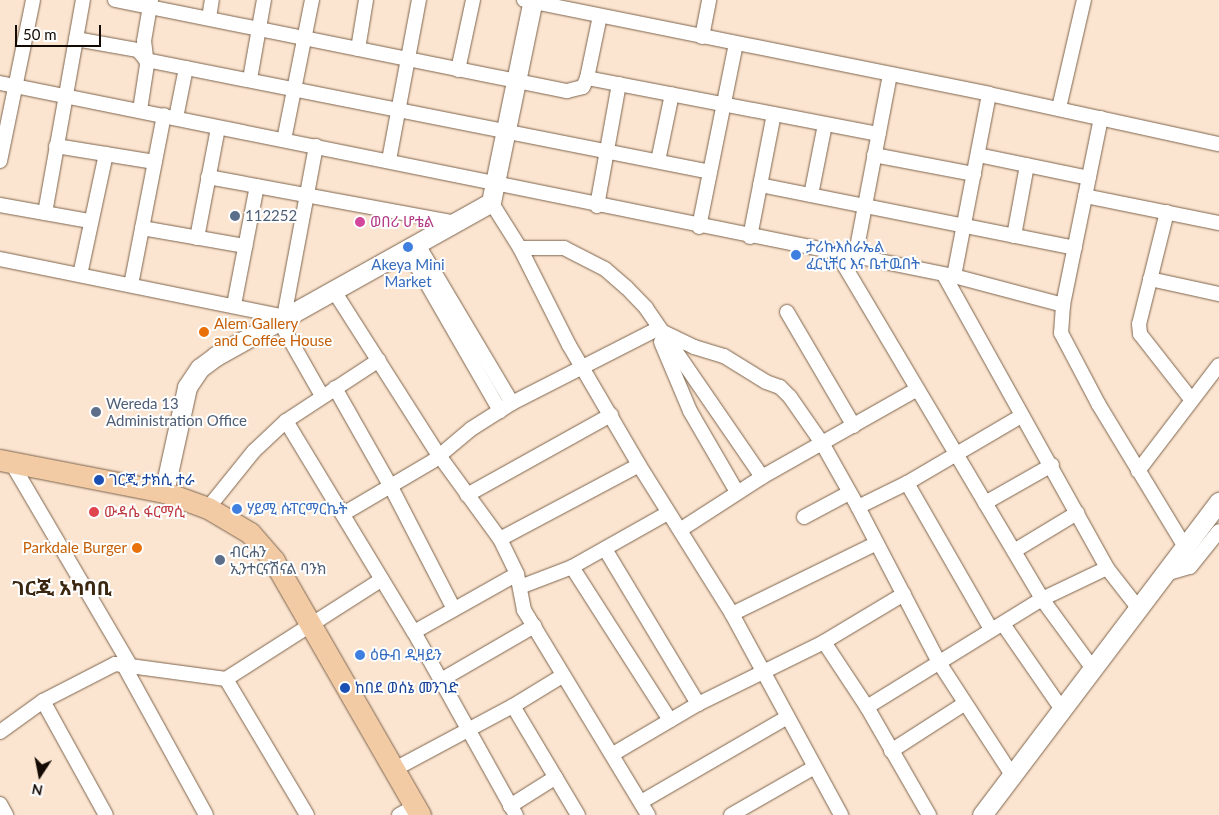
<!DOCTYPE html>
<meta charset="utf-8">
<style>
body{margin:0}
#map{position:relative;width:1219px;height:815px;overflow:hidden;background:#fce5d0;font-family:Lato,"Noto Sans Ethiopic",sans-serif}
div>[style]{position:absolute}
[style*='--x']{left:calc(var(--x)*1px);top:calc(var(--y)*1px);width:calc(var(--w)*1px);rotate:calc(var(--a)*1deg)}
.roads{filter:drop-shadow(0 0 1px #7d644d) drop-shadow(0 0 1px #7d644d)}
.street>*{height:14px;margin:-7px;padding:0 7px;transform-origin:7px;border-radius:7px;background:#fff}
.secondary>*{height:19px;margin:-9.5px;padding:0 9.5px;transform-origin:9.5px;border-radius:9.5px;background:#fff}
.primary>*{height:21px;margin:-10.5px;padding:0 10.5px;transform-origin:10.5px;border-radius:10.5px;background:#f2cba4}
.dots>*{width:14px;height:14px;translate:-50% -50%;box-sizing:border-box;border:2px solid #fff;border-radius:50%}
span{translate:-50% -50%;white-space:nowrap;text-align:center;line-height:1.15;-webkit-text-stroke:4px #fff;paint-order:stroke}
.service-label{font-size:15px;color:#4e5e75}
.left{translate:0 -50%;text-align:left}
.hotel-label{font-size:15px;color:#b23c85}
.shop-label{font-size:15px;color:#366cbe}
.food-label{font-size:15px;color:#c56008}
.right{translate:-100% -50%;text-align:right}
.transit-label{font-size:15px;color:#164399}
.health-label{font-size:15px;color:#be3a42}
.district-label{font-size:20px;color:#3b2610;font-weight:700}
.north{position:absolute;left:15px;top:750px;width:50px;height:50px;-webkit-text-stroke:4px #fff;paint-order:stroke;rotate:191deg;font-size:14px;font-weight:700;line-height:20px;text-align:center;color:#130a03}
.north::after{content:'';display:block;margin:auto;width:18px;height:22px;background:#130a03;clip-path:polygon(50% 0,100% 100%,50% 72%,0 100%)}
.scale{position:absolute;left:15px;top:25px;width:86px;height:22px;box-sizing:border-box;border:2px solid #130a03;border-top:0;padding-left:6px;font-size:15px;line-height:18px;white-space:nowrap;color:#130a03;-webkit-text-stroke:4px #fff;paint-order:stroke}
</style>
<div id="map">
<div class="roads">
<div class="street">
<div style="--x:115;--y:0;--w:461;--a:11.4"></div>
<div style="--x:567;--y:91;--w:16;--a:-14"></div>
<div style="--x:583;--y:87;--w:10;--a:-66"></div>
<div style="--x:587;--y:78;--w:63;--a:-78.2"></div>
<div style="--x:524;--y:0;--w:474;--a:11.4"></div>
<div style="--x:989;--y:94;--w:235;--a:12.3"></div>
<div style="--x:209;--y:18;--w:18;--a:-81"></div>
<div style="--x:702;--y:37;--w:38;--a:-79"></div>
<div style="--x:76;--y:39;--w:63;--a:10.1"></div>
<div style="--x:138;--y:50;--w:13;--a:51"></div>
<div style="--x:146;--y:60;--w:575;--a:11.23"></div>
<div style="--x:358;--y:49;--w:50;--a:-80.7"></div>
<div style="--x:458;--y:70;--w:72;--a:-77.9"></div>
<div style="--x:587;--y:78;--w:297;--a:10.9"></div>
<div style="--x:250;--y:79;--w:80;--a:-80"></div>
<div style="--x:0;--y:83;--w:973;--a:11.44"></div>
<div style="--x:954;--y:276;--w:113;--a:14.9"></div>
<div style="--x:1059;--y:108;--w:111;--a:-77"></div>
<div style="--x:140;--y:110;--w:46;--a:-81.2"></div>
<div style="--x:147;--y:65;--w:24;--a:-97"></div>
<div style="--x:144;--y:41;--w:42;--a:-80.3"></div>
<div style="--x:176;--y:118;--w:51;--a:-78.7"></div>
<div style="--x:1101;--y:118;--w:191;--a:101.5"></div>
<div style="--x:1063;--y:305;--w:28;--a:94"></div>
<div style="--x:1061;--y:333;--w:81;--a:62.2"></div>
<div style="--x:1099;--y:405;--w:166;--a:58.8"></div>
<div style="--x:284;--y:140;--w:143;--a:-78.7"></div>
<div style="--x:56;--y:146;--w:100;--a:9.2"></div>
<div style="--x:874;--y:155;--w:102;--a:10.8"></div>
<div style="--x:978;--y:155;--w:113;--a:11.7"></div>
<div style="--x:389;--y:160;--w:163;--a:-79.4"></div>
<div style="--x:0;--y:161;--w:164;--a:-78.4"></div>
<div style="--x:658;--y:161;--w:68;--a:-78.2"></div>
<div style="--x:208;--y:177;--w:251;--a:10.5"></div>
<div style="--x:760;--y:185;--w:321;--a:11.3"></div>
<div style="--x:811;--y:195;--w:72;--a:-78.8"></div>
<div style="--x:1085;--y:196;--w:137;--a:11.4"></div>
<div style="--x:491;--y:202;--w:54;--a:57.8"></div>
<div style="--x:520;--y:248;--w:109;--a:63.2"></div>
<div style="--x:569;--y:345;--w:139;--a:59.7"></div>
<div style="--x:639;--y:465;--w:176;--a:58"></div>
<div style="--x:732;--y:614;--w:229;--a:61.5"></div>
<div style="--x:0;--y:205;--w:90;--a:10.2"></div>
<div style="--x:597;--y:206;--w:124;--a:-79.8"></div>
<div style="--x:1167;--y:212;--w:115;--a:104"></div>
<div style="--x:1139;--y:324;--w:10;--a:84"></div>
<div style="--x:1140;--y:334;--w:83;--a:51.9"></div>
<div style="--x:45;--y:213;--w:216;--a:-79.9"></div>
<div style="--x:699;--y:227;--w:187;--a:-78.6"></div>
<div style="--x:142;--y:228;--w:105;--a:9.9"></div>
<div style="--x:1014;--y:236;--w:72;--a:-79.6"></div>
<div style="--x:750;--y:237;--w:125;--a:-79"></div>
<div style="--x:197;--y:238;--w:112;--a:-79.2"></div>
<div style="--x:417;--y:243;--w:186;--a:59.3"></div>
<div style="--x:520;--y:248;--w:44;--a:0"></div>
<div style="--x:564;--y:248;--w:46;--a:27.1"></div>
<div style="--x:605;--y:269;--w:28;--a:41"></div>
<div style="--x:626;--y:287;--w:29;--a:46"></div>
<div style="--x:646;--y:308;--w:205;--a:55.5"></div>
<div style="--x:407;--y:249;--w:187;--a:60.1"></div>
<div style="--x:838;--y:255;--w:400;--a:59.3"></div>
<div style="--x:1042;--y:599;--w:88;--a:53.8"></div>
<div style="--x:855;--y:258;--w:187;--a:-79.2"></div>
<div style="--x:0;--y:259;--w:290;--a:11.5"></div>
<div style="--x:284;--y:317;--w:174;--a:-79.4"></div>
<div style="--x:80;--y:275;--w:124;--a:-77.9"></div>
<div style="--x:944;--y:275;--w:335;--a:60.9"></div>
<div style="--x:1107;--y:568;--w:52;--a:52"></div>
<div style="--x:954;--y:276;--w:185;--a:-79.1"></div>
<div style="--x:1150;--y:279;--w:71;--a:12.3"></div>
<div style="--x:131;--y:285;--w:173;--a:-79"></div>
<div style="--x:334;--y:291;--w:193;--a:57.5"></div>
<div style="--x:438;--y:454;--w:105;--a:53.9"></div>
<div style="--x:500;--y:539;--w:39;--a:64"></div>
<div style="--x:517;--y:574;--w:37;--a:79"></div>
<div style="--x:524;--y:610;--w:240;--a:58.8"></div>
<div style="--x:234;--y:305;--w:121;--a:-79.1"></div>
<div style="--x:787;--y:312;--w:132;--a:59.6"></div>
<div style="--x:280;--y:322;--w:85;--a:60.4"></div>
<div style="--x:657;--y:329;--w:41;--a:25.9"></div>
<div style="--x:694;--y:347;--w:31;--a:17"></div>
<div style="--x:724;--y:356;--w:49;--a:31.8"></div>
<div style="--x:766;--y:382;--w:15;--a:20"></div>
<div style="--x:780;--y:387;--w:14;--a:45"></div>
<div style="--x:790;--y:397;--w:56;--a:55.2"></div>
<div style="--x:822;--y:443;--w:73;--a:60.6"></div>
<div style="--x:858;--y:507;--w:174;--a:62.5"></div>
<div style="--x:938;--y:661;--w:136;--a:57"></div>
<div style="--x:661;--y:342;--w:75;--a:67.2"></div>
<div style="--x:690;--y:411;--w:94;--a:59.9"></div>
<div style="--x:335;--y:388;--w:114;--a:60.5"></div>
<div style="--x:391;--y:487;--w:135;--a:62.7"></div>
<div style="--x:286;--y:421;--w:247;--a:58.8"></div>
<div style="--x:414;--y:632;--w:210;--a:60.9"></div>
<div style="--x:11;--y:462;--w:235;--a:59.6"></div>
<div style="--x:1138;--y:471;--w:133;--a:-52.6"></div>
<div style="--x:907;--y:483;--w:168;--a:60.1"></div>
<div style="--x:467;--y:495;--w:165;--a:-29.1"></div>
<div style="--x:985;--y:503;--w:77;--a:-29.6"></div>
<div style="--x:858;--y:507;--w:55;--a:-26.1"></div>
<div style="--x:907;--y:483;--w:132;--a:-30.4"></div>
<div style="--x:208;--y:508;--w:73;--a:-51.1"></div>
<div style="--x:254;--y:451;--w:44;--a:-43.2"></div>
<div style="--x:286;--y:421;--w:111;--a:-33.3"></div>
<div style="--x:343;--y:514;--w:104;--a:-30.5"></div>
<div style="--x:433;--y:461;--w:50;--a:-40.1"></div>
<div style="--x:471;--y:429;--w:49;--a:-32.4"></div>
<div style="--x:512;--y:403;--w:163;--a:-27"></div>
<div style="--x:804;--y:517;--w:51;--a:-28.1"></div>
<div style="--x:680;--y:530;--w:98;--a:-32.9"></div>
<div style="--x:762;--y:477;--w:177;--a:-29.5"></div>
<div style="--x:500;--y:539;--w:157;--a:-28"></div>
<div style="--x:605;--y:549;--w:181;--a:59"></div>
<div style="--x:1014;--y:551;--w:74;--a:-31.1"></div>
<div style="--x:572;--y:567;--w:182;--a:57.4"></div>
<div style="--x:1165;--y:574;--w:26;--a:-16"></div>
<div style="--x:1190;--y:567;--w:46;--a:-51.1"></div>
<div style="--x:520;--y:587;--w:56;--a:-21"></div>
<div style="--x:572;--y:567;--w:110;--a:-29.4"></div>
<div style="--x:732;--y:614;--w:161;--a:-26.1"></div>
<div style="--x:1003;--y:624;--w:106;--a:55.4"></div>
<div style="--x:414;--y:632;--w:118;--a:-29.4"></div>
<div style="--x:824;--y:642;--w:78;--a:56.5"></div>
<div style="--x:867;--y:707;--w:125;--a:60.1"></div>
<div style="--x:123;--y:664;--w:172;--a:61.2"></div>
<div style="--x:226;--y:679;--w:158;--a:59.2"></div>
<div style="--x:441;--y:680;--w:108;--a:-30.1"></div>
<div style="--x:43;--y:701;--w:130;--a:61.1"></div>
<div style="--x:513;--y:706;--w:127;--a:59.2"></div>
<div style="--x:867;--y:707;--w:206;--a:-31.7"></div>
<div style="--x:1042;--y:599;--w:72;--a:-25.5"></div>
<div style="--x:0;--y:732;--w:53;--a:-35.8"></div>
<div style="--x:43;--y:701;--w:81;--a:-27.2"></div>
<div style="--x:115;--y:664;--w:112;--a:7.7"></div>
<div style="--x:226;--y:679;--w:184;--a:-32.6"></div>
<div style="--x:891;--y:751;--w:87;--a:-32.8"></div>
<div style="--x:613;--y:754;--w:99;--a:-30.5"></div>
<div style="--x:698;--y:704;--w:140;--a:-26.2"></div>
<div style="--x:824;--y:642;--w:93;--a:-31"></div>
<div style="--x:393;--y:770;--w:136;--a:-28.1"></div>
<div style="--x:513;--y:706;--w:57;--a:-31.5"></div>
<div style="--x:641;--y:802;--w:168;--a:-30.1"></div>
<div style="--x:0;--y:804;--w:13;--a:61"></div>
<div style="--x:510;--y:806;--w:54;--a:-32.2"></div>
<div style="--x:399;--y:815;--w:18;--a:-29"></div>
<div style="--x:731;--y:815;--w:95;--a:-29.8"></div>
</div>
<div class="secondary">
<div style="--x:164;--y:492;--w:107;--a:-77.6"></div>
<div style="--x:187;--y:387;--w:23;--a:-56"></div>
<div style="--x:200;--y:368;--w:20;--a:-37"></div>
<div style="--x:216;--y:356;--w:315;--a:-29.2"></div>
<div style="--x:491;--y:202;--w:206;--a:-78.3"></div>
<div style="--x:982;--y:815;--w:393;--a:-52.9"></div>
</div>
<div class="primary">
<div style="--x:0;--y:460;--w:167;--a:11"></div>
<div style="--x:164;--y:492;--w:47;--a:20"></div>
<div style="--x:208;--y:508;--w:49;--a:30.8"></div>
<div style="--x:250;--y:533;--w:37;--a:49"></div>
<div style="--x:274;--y:561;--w:293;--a:60.1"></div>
</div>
</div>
<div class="dots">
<div style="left:235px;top:216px;background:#5c6f8a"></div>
<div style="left:360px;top:222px;background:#d1479c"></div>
<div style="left:408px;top:247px;background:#3f7fe0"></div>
<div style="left:796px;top:255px;background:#3f7fe0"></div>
<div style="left:204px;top:332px;background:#e8710a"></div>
<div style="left:96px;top:412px;background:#5c6f8a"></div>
<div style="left:99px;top:480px;background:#1a4fb4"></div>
<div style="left:237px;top:509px;background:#3f7fe0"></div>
<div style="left:94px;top:512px;background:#e0444e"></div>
<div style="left:137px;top:548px;background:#e8710a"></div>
<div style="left:220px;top:560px;background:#5c6f8a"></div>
<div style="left:360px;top:655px;background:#3f7fe0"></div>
<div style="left:345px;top:688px;background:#1a4fb4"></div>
</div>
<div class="service-label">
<span class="left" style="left:245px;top:216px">112252</span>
<span class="left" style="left:106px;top:412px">Wereda 13<br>Administration Office</span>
<span class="left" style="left:230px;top:560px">ብርሐን<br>ኢንተርናሽናል ባንክ</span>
</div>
<div class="hotel-label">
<span class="left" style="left:370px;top:222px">ወበሪ ሆቴል</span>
</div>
<div class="shop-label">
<span class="left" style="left:806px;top:255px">ታሪኩእስራኤል<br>ፈርኒቸር እና ቤተዉበት</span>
<span style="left:408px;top:273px">Akeya Mini<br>Market</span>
<span class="left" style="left:247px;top:509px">ሃይሚ ሱፐርማርኬት</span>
<span class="left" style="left:370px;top:655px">ዕፁብ ዲዛይን</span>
</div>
<div class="food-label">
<span class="left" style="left:214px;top:332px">Alem Gallery<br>and Coffee House</span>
<span class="right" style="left:127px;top:548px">Parkdale Burger</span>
</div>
<div class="transit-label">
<span class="left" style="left:109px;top:480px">ገርጂ ታክሲ ተራ</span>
<span class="left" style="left:355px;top:688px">ከበደ ወሰኔ መንገድ</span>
</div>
<div class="health-label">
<span class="left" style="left:104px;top:512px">ውዳሴ ፋርማሲ</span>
</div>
<div class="district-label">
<span style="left:62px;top:587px">ገርጂ አካባቢ</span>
</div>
<div class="north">N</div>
<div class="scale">50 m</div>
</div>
